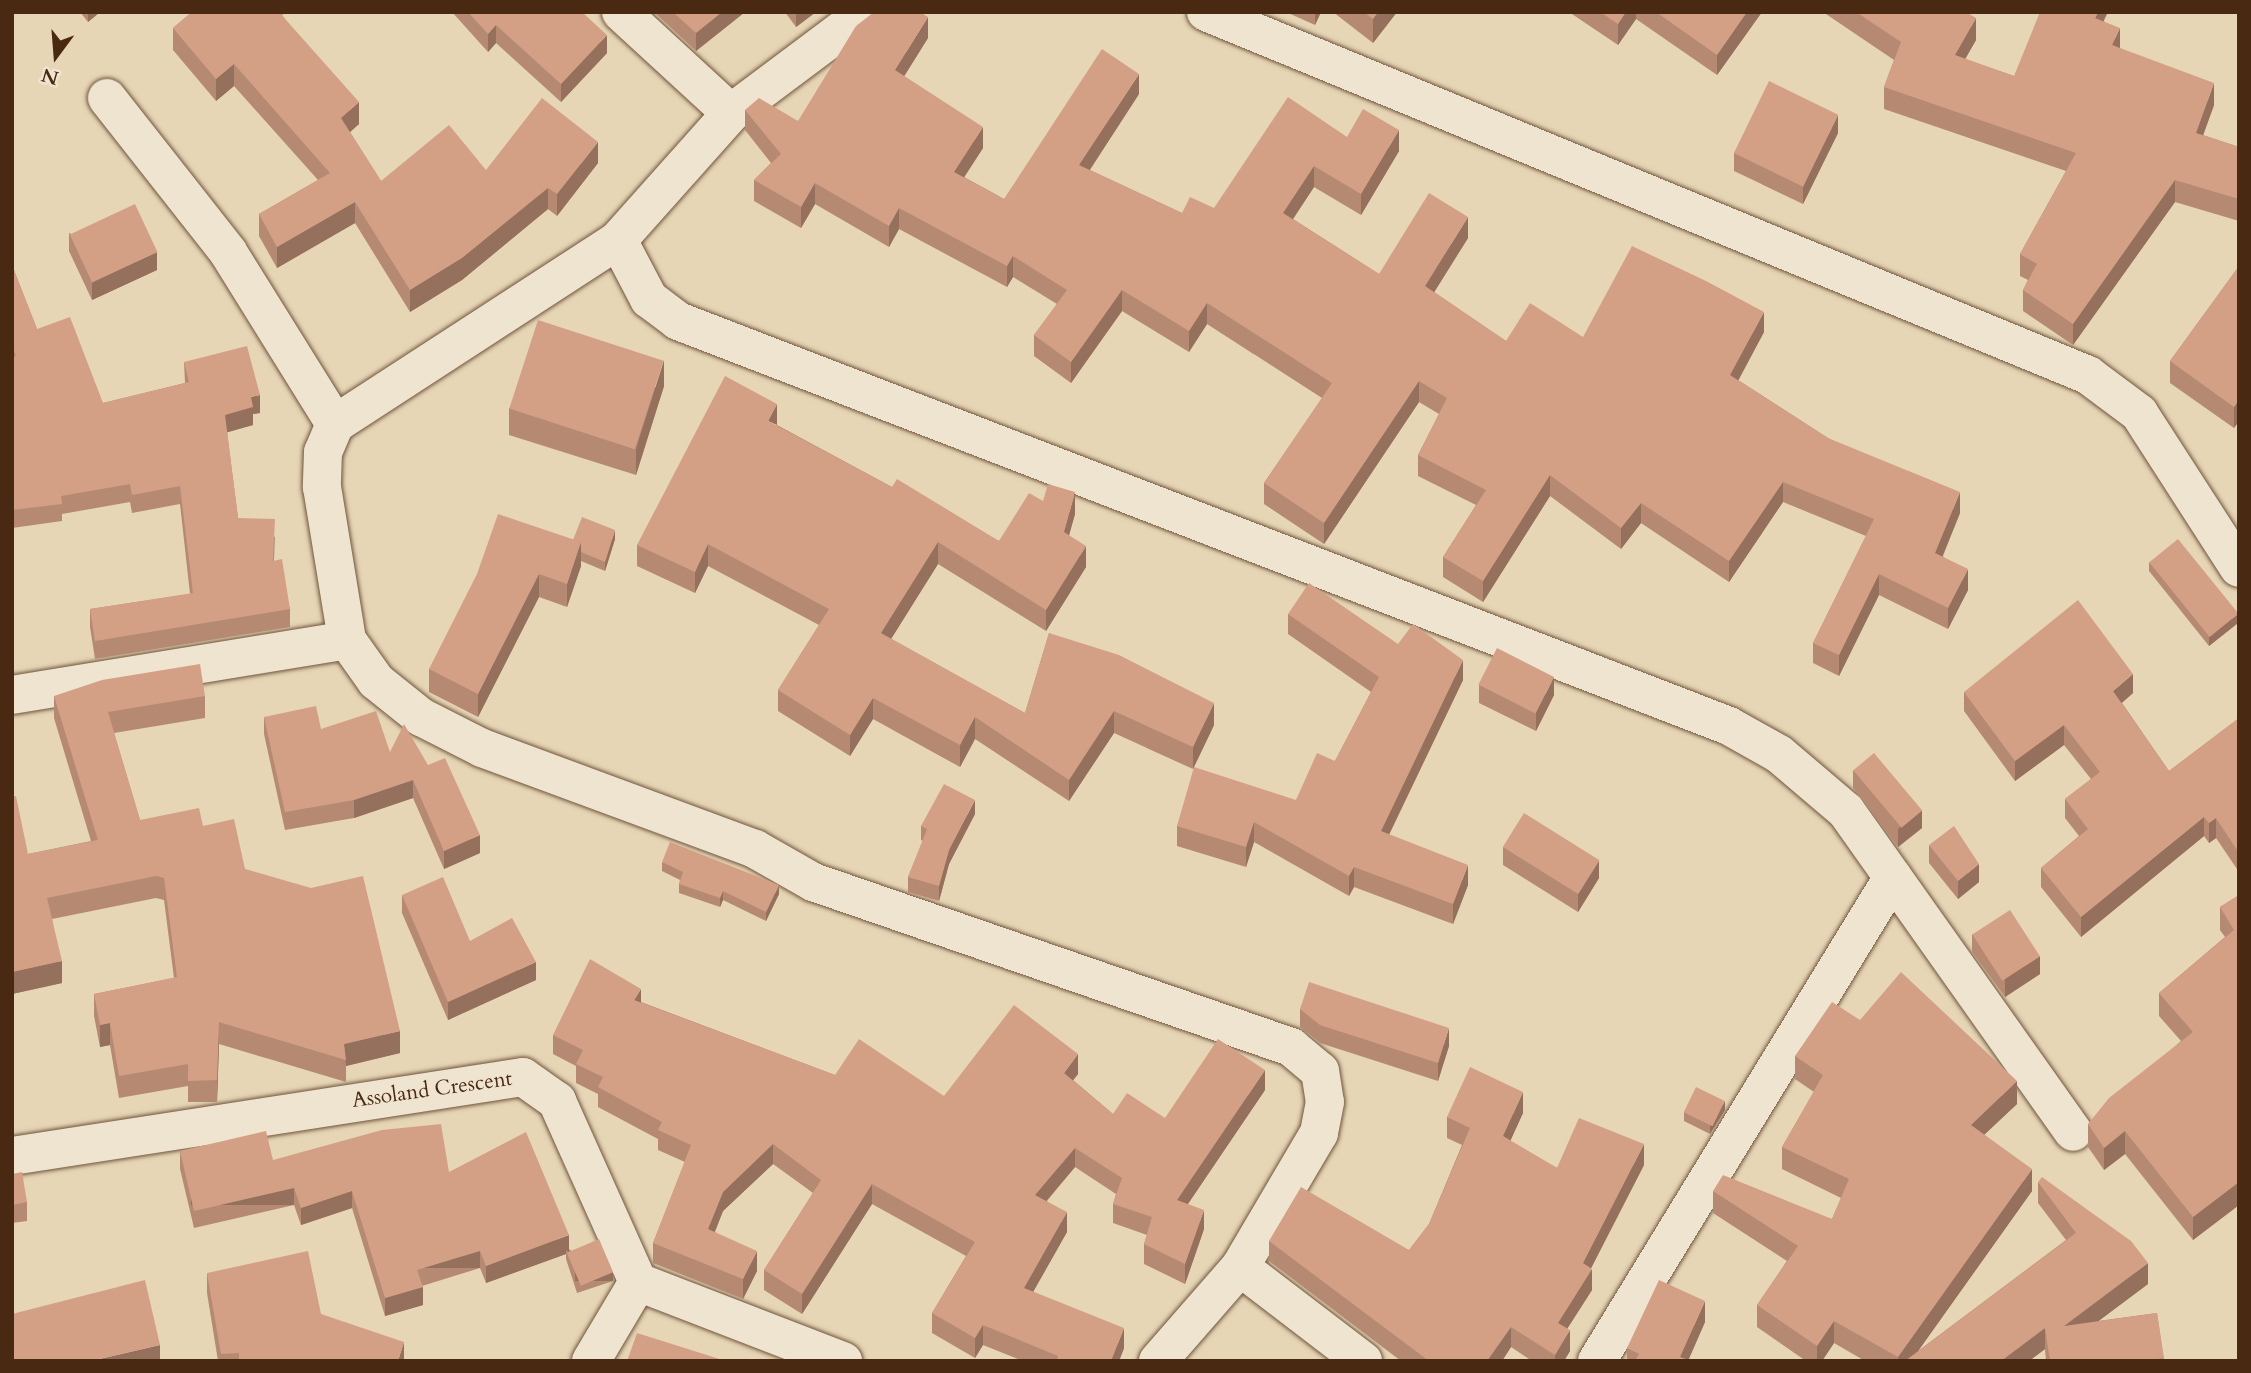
<!DOCTYPE html>
<style>
body{margin:0}
#map{position:relative;width:2251px;height:1373px;overflow:hidden;background:#e6d6b6;font-family:Cardo,serif}
div>[style]{position:absolute}
[style*='--x']{left:calc(var(--x)*1px);top:calc(var(--y)*1px);width:calc(var(--w)*1px);rotate:calc(var(--a)*1deg)}
.roads{filter:drop-shadow(0 0 2px #71543c) drop-shadow(0 0 2px #71543c)}
.minor>*{height:38px;margin:-19px;padding:0 19px;transform-origin:19px;border-radius:19px;background:#efe4d0}
.wall>*{inset:0;background:#b68a72}
.shaded-wall>*{inset:0;background:#94705d;transform-origin:0 0}
.building>*{inset:0;background:#d4a085;transform-origin:0 0}
span{translate:-50% -50%;white-space:nowrap;text-align:center;line-height:1.15;-webkit-text-stroke:5px #efe4d0;paint-order:stroke}
.street-label{font-size:21px;color:#4a2913}
.frame{position:absolute;inset:0;border:14px solid #4a2913;pointer-events:none}
.north{position:absolute;left:21px;top:21px;width:70px;height:70px;-webkit-text-stroke:5px #efe4d0;paint-order:stroke;rotate:196deg;font-size:19px;font-weight:700;line-height:28px;text-align:center;color:#4a2913}
.north::after{content:'';display:block;margin:auto;width:24px;height:32px;background:#4a2913;clip-path:polygon(50% 0,100% 100%,50% 72%,0 100%)}
</style>
<div id="map">
<div class="roads">
<div class="minor">
<div style="--x:621;--y:12;--w:149;--a:42.6"></div>
<div style="--x:1206;--y:12;--w:954;--a:22.37"></div>
<div style="--x:2088;--y:375;--w:64;--a:36.7"></div>
<div style="--x:2139;--y:413;--w:184;--a:57.2"></div>
<div style="--x:107;--y:98;--w:196;--a:51.8"></div>
<div style="--x:228;--y:252;--w:203;--a:58.1"></div>
<div style="--x:335;--y:424;--w:30;--a:113"></div>
<div style="--x:323;--y:452;--w:35;--a:92"></div>
<div style="--x:322;--y:487;--w:155;--a:80.7"></div>
<div style="--x:347;--y:640;--w:50;--a:54.7"></div>
<div style="--x:376;--y:681;--w:58;--a:38.7"></div>
<div style="--x:421;--y:717;--w:68;--a:26.9"></div>
<div style="--x:482;--y:748;--w:291;--a:20.3"></div>
<div style="--x:755;--y:849;--w:67;--a:29.6"></div>
<div style="--x:813;--y:882;--w:506;--a:19.04"></div>
<div style="--x:1291;--y:1047;--w:38;--a:40"></div>
<div style="--x:1320;--y:1071;--w:31;--a:81"></div>
<div style="--x:1325;--y:1102;--w:32;--a:101"></div>
<div style="--x:1319;--y:1133;--w:156;--a:120.5"></div>
<div style="--x:1240;--y:1267;--w:125;--a:131.1"></div>
<div style="--x:618;--y:240;--w:67;--a:62.3"></div>
<div style="--x:649;--y:299;--w:36;--a:37"></div>
<div style="--x:678;--y:321;--w:1126;--a:21.07"></div>
<div style="--x:1729;--y:726;--w:57;--a:29.2"></div>
<div style="--x:1779;--y:754;--w:88;--a:40.4"></div>
<div style="--x:1846;--y:811;--w:393;--a:54.7"></div>
<div style="--x:335;--y:424;--w:338;--a:-33"></div>
<div style="--x:618;--y:240;--w:170;--a:-48.3"></div>
<div style="--x:731;--y:113;--w:169;--a:-36.8"></div>
<div style="--x:12;--y:695;--w:339;--a:-9.3"></div>
<div style="--x:12;--y:1156;--w:517;--a:-8.79"></div>
<div style="--x:523;--y:1077;--w:42;--a:35.2"></div>
<div style="--x:557;--y:1101;--w:198;--a:65.9"></div>
<div style="--x:638;--y:1282;--w:220;--a:21.1"></div>
<div style="--x:1240;--y:1267;--w:155;--a:37.4"></div>
<div style="--x:591;--y:1361;--w:92;--a:-59.3"></div>
<div style="--x:1597;--y:1361;--w:567;--a:-58.55"></div>
</div>
</div>
<div class="wall">
<div style="clip-path:polygon(80px 12px,100px 12px,88px 22px)"></div>
<div style="clip-path:polygon(192px 12px,286px 12px,282px 15px,359px 124px,350px 132px,381px 181px,486px 170px,598px 163px,557px 216px,548px 209px,462px 280px,410px 312px,355px 223px,277px 268px,259px 236px,259px 214px,318px 180px,234px 86px,216px 101px,173px 50px,173px 28px)"></div>
<div style="clip-path:polygon(452px 12px,582px 12px,607px 53px,561px 102px,496px 43px,488px 52px)"></div>
<div style="clip-path:polygon(654px 12px,745px 12px,696px 51px)"></div>
<div style="clip-path:polygon(785px 12px,816px 12px,796px 27px)"></div>
<div style="clip-path:polygon(1286px 12px,1321px 12px,1315px 25px)"></div>
<div style="clip-path:polygon(1333px 12px,1397px 12px,1373px 43px)"></div>
<div style="clip-path:polygon(1569px 12px,1762px 12px,1717px 75px,1636px 19px,1618px 45px)"></div>
<div style="clip-path:polygon(1823px 12px,1966px 12px,1976px 40px,1965px 59px,2014px 76px,2104px 21px,2120px 48px,2214px 105px,2203px 135px,2239px 147px,2239px 221px,2175px 202px,2073px 345px,2023px 311px,2023px 290px,2028px 280px,2020px 276px,2020px 254px,2066px 171px,1884px 109px,1884px 87px,1894px 60px)"></div>
<div style="clip-path:polygon(928px 38px,904px 76px,983px 148px,964px 177px,1004px 199px,1139px 94px,1090px 170px,1182px 213px,1214px 208px,1347px 137px,1399px 151px,1361px 215px,1314px 187px,1293px 219px,1379px 274px,1468px 238px,1434px 292px,1506px 341px,1583px 337px,1764px 332px,1738px 380px,1828px 438px,1960px 513px,1943px 556px,1968px 590px,1948px 629px,1879px 595px,1839px 676px,1813px 663px,1813px 643px,1866px 536px,1783px 502px,1729px 582px,1641px 523px,1621px 549px,1550px 496px,1483px 602px,1443px 577px,1443px 557px,1476px 505px,1418px 476px,1418px 455px,1439px 414px,1419px 402px,1324px 544px,1264px 504px,1264px 483px,1322px 398px,1207px 324px,1189px 352px,1122px 311px,1071px 383px,1034px 356px,1034px 335px,1057px 304px,1013px 277px,1007px 287px,899px 229px,889px 247px,815px 204px,801px 228px,754px 201px,754px 180px,771px 163px,745px 130px,745px 110px,798px 121px)"></div>
<div style="clip-path:polygon(1838px 133px,1803px 204px,1734px 171px,1734px 153px)"></div>
<div style="clip-path:polygon(69px 233px,157px 270px,92px 300px,69px 251px)"></div>
<div style="clip-path:polygon(12px 265px,37px 329px,103px 403px,185px 383px,184px 362px,260px 413px,253px 414px,253px 425px,227px 432px,238px 518px,275px 537px,274px 560px,290px 609px,290px 627px,95px 659px,90px 627px,90px 609px,190px 594px,180px 504px,132px 513px,130px 502px,62px 514px,62px 521px,12px 528px)"></div>
<div style="clip-path:polygon(2239px 266px,2239px 421px,2234px 428px,2170px 383px,2170px 361px)"></div>
<div style="clip-path:polygon(664px 386px,636px 475px,509px 435px,509px 408px)"></div>
<div style="clip-path:polygon(777px 425px,892px 487px,999px 541px,1043px 501px,1075px 514px,1069px 535px,1086px 567px,1046px 631px,938px 564px,891px 639px,1025px 713px,1049px 633px,1214px 725px,1193px 769px,1114px 733px,1069px 801px,975px 739px,960px 767px,873px 719px,850px 756px,778px 711px,778px 690px,819px 625px,708px 566px,695px 593px,637px 566px,637px 545px)"></div>
<div style="clip-path:polygon(615px 539px,605px 571px,581px 561px,581px 566px,567px 607px,539px 597px,478px 717px,429px 692px,429px 669px,573px 540px)"></div>
<div style="clip-path:polygon(2149px 562px,2238px 623px,2209px 646px,2149px 571px)"></div>
<div style="clip-path:polygon(1288px 614px,1398px 644px,1463px 680px,1389px 835px,1468px 885px,1453px 924px,1354px 887px,1349px 896px,1254px 842px,1246px 867px,1177px 846px,1177px 826px,1296px 800px,1335px 761px,1371px 692px,1288px 634px)"></div>
<div style="clip-path:polygon(1479px 685px,1554px 695px,1536px 731px,1479px 703px)"></div>
<div style="clip-path:polygon(1964px 692px,2133px 693px,2122px 703px,2169px 771px,2239px 718px,2239px 872px,2216px 838px,2209px 843px,2204px 836px,2081px 937px,2041px 887px,2041px 868px,2079px 836px,2065px 818px,2065px 799px,2091px 779px,2064px 745px,2015px 781px,1964px 711px)"></div>
<div style="clip-path:polygon(54px 696px,205px 696px,205px 718px,114px 733px,140px 820px,203px 826px,245px 869px,400px 1053px,346px 1066px,346px 1082px,219px 1044px,217px 1102px,188px 1102px,188px 1086px,119px 1098px,110px 1045px,100px 1047px,94px 1016px,94px 994px,174px 978px,164px 900px,156px 898px,52px 919px,62px 983px,12px 994px,28px 854px,91px 841px,54px 718px)"></div>
<div style="clip-path:polygon(264px 717px,321px 729px,428px 765px,480px 853px,444px 869px,413px 798px,354px 818px,285px 830px,264px 734px)"></div>
<div style="clip-path:polygon(1853px 770px,1922px 828px,1898px 847px,1853px 788px)"></div>
<div style="clip-path:polygon(975px 814px,949px 864px,939px 901px,908px 892px,908px 877px,923px 841px,921px 840px,921px 826px)"></div>
<div style="clip-path:polygon(1929px 845px,1979px 882px,1958px 899px,1929px 863px)"></div>
<div style="clip-path:polygon(1503px 847px,1599px 878px,1578px 912px,1503px 865px)"></div>
<div style="clip-path:polygon(662px 862px,779px 894px,766px 921px,723px 900px,720px 907px,679px 893px,679px 884px,680px 880px,662px 871px)"></div>
<div style="clip-path:polygon(402px 895px,470px 941px,536px 980px,448px 1020px,402px 913px)"></div>
<div style="clip-path:polygon(2239px 895px,2239px 1205px,2193px 1240px,2125px 1154px,2104px 1170px,2088px 1147px,2088px 1124px,2181px 1041px,2159px 1016px,2159px 993px,2225px 937px,2220px 930px,2220px 907px)"></div>
<div style="clip-path:polygon(1972px 934px,2040px 974px,2005px 997px,1972px 952px)"></div>
<div style="clip-path:polygon(641px 1002px,835px 1075px,944px 1096px,1078px 1074px,1073px 1080px,1113px 1114px,1165px 1118px,1265px 1090px,1188px 1204px,1204px 1229px,1185px 1284px,1144px 1264px,1144px 1244px,1147px 1235px,1113px 1223px,1113px 1204px,1116px 1194px,1075px 1167px,1047px 1201px,1067px 1232px,1033px 1292px,1124px 1348px,1119px 1361px,1023px 1361px,983px 1345px,975px 1358px,932px 1333px,932px 1313px,966px 1256px,872px 1204px,802px 1314px,764px 1290px,764px 1270px,813px 1193px,773px 1164px,723px 1211px,715px 1232px,757px 1271px,743px 1299px,653px 1263px,653px 1243px,685px 1162px,658px 1150px,658px 1139px,598px 1107px,598px 1094px,576px 1083px,576px 1066px,553px 1054px,553px 1035px)"></div>
<div style="clip-path:polygon(1300px 1009px,1449px 1046px,1438px 1081px,1320px 1043px,1300px 1027px)"></div>
<div style="clip-path:polygon(1860px 1020px,2017px 1104px,1984px 1135px,2032px 1191px,1918px 1351px,2066px 1240px,2038px 1203px,2038px 1182px,2148px 1284px,2098px 1321px,2157px 1313px,2164px 1361px,2046px 1361px,2045px 1349px,2029px 1361px,1865px 1361px,1834px 1343px,1822px 1361px,1806px 1361px,1757px 1327px,1757px 1305px,1787px 1261px,1713px 1213px,1713px 1191px,1832px 1219px,1841px 1198px,1782px 1169px,1782px 1147px,1814px 1092px,1795px 1079px,1795px 1056px)"></div>
<div style="clip-path:polygon(1725px 1110px,1710px 1134px,1684px 1121px,1684px 1112px)"></div>
<div style="clip-path:polygon(1523px 1113px,1510px 1141px,1557px 1168px,1644px 1165px,1591px 1268px,1592px 1290px,1567px 1329px,1570px 1351px,1564px 1361px,1532px 1361px,1511px 1347px,1502px 1361px,1401px 1361px,1269px 1261px,1269px 1241px,1409px 1250px,1429px 1224px,1462px 1145px,1447px 1138px,1447px 1117px)"></div>
<div style="clip-path:polygon(180px 1151px,273px 1160px,449px 1172px,569px 1249px,613px 1281px,577px 1293px,566px 1259px,566px 1254px,486px 1283px,480px 1268px,422px 1286px,423px 1305px,385px 1316px,352px 1208px,301px 1225px,294px 1205px,194px 1228px,180px 1169px)"></div>
<div style="clip-path:polygon(12px 1174px,27px 1202px,27px 1221px,12px 1223px)"></div>
<div style="clip-path:polygon(207px 1273px,321px 1314px,404px 1361px,218px 1361px,207px 1293px)"></div>
<div style="clip-path:polygon(1705px 1322px,1688px 1360px,1692px 1361px,1627px 1361px,1627px 1348px)"></div>
</div>
<div class="shaded-wall">
<div style="clip-path:polygon(88px 12px,100px 12px,88px 22px)"></div>
<div style="clip-path:polygon(722px 12px,745px 12px,696px 51px,696px 33px)"></div>
<div style="clip-path:polygon(796px 12px,816px 12px,796px 27px)"></div>
<div style="clip-path:polygon(1315px 12px,1321px 12px,1315px 25px)"></div>
<div style="clip-path:polygon(1378px 12px,1397px 12px,1373px 43px,1373px 19px)"></div>
<div style="clip-path:polygon(1626px 12px,1636px 12px,1636px 19px,1618px 45px,1618px 24px)"></div>
<div style="clip-path:polygon(1747px 12px,1762px 12px,1717px 75px,1717px 55px)"></div>
<div style="clip-path:polygon(2098px 12px,2108px 12px,2095px 39px,2095px 18px)"></div>
<div style="clip-path:polygon(928px 17px,928px 38px,895px 91px,895px 70px)"></div>
<div style="clip-path:polygon(1976px 18px,1976px 40px,1955px 77px,1955px 55px)"></div>
<div style="clip-path:polygon(496px 25px,496px 43px,488px 52px,488px 34px)"></div>
<div style="clip-path:polygon(2120px 28px,2120px 49px,2112px 45px)"></div>
<div style="clip-path:polygon(607px 35px,607px 53px,561px 102px,561px 84px)"></div>
<div style="clip-path:polygon(234px 64px,234px 86px,216px 101px,216px 79px)"></div>
<div style="clip-path:polygon(1139px 74px,1139px 94px,1079px 186px,1079px 165px)"></div>
<div style="clip-path:polygon(2214px 83px,2214px 105px,2196px 155px,2196px 133px)"></div>
<div style="clip-path:polygon(359px 102px,359px 124px,341px 140px,341px 118px)"></div>
<div style="clip-path:polygon(1838px 115px,1838px 133px,1803px 204px,1803px 186px)"></div>
<div style="clip-path:polygon(983px 127px,983px 148px,954px 193px,954px 172px)"></div>
<div style="clip-path:polygon(1399px 130px,1399px 151px,1361px 215px,1361px 194px)"></div>
<div style="clip-path:polygon(598px 142px,598px 163px,557px 216px,557px 194px)"></div>
<div style="clip-path:polygon(1314px 166px,1314px 187px,1283px 234px,1283px 213px)"></div>
<div style="clip-path:polygon(2175px 180px,2175px 202px,2073px 345px,2073px 324px)"></div>
<div style="clip-path:polygon(815px 183px,815px 204px,801px 228px,801px 207px)"></div>
<div style="clip-path:polygon(548px 188px,548px 209px,462px 280px,410px 312px,410px 290px)"></div>
<div style="clip-path:polygon(355px 202px,355px 223px,277px 268px,277px 247px)"></div>
<div style="clip-path:polygon(899px 208px,899px 229px,889px 247px,889px 226px)"></div>
<div style="clip-path:polygon(1468px 217px,1468px 238px,1425px 307px,1425px 286px)"></div>
<div style="clip-path:polygon(157px 252px,157px 270px,92px 300px,92px 282px)"></div>
<div style="clip-path:polygon(1013px 256px,1013px 277px,1007px 287px,1007px 266px)"></div>
<div style="clip-path:polygon(1122px 290px,1122px 311px,1071px 383px,1071px 362px)"></div>
<div style="clip-path:polygon(1207px 303px,1207px 324px,1189px 352px,1189px 331px)"></div>
<div style="clip-path:polygon(1764px 312px,1764px 332px,1730px 396px,1730px 375px)"></div>
<div style="clip-path:polygon(664px 360px,664px 386px,636px 475px,636px 449px)"></div>
<div style="clip-path:polygon(1419px 381px,1419px 402px,1324px 544px,1324px 523px)"></div>
<div style="clip-path:polygon(260px 395px,260px 413px,253px 414px,253px 425px,225px 433px,225px 415px,251px 397px)"></div>
<div style="clip-path:polygon(2239px 400px,2239px 421px,2234px 428px,2234px 407px)"></div>
<div style="clip-path:polygon(777px 404px,777px 425px,768px 421px)"></div>
<div style="clip-path:polygon(1550px 475px,1550px 496px,1483px 602px,1483px 581px)"></div>
<div style="clip-path:polygon(1783px 482px,1783px 502px,1729px 582px,1729px 561px)"></div>
<div style="clip-path:polygon(1075px 492px,1075px 514px,1064px 553px,1064px 532px)"></div>
<div style="clip-path:polygon(1960px 492px,1960px 513px,1935px 574px,1935px 553px)"></div>
<div style="clip-path:polygon(1641px 503px,1641px 523px,1621px 549px,1621px 528px)"></div>
<div style="clip-path:polygon(615px 530px,615px 539px,605px 571px,605px 562px)"></div>
<div style="clip-path:polygon(581px 542px,581px 566px,567px 607px,567px 584px)"></div>
<div style="clip-path:polygon(938px 542px,938px 564px,881px 655px,881px 633px)"></div>
<div style="clip-path:polygon(708px 544px,708px 566px,695px 593px,695px 572px)"></div>
<div style="clip-path:polygon(1086px 546px,1086px 567px,1046px 631px,1046px 610px)"></div>
<div style="clip-path:polygon(1968px 569px,1968px 590px,1948px 629px,1948px 608px)"></div>
<div style="clip-path:polygon(539px 574px,539px 597px,478px 717px,478px 694px)"></div>
<div style="clip-path:polygon(1879px 574px,1879px 595px,1839px 676px,1839px 655px)"></div>
<div style="clip-path:polygon(2238px 614px,2238px 623px,2209px 646px,2209px 637px)"></div>
<div style="clip-path:polygon(1463px 660px,1463px 680px,1381px 851px,1381px 831px)"></div>
<div style="clip-path:polygon(2133px 674px,2133px 693px,2113px 710px,2113px 691px)"></div>
<div style="clip-path:polygon(1554px 677px,1554px 695px,1536px 731px,1536px 713px)"></div>
<div style="clip-path:polygon(873px 698px,873px 719px,850px 756px,850px 735px)"></div>
<div style="clip-path:polygon(1214px 703px,1214px 725px,1193px 769px,1193px 747px)"></div>
<div style="clip-path:polygon(1114px 711px,1114px 733px,1069px 801px,1069px 780px)"></div>
<div style="clip-path:polygon(975px 717px,975px 739px,960px 767px,960px 745px)"></div>
<div style="clip-path:polygon(2064px 725px,2064px 745px,2015px 781px,2015px 761px)"></div>
<div style="clip-path:polygon(413px 780px,413px 798px,354px 818px,354px 800px)"></div>
<div style="clip-path:polygon(975px 800px,975px 814px,949px 864px,939px 901px,939px 886px,949px 850px)"></div>
<div style="clip-path:polygon(1922px 810px,1922px 828px,1898px 847px,1898px 829px)"></div>
<div style="clip-path:polygon(2204px 817px,2204px 836px,2081px 937px,2081px 917px)"></div>
<div style="clip-path:polygon(2216px 818px,2216px 838px,2209px 843px,2209px 823px)"></div>
<div style="clip-path:polygon(1254px 822px,1254px 842px,1246px 867px,1246px 847px)"></div>
<div style="clip-path:polygon(480px 835px,480px 853px,444px 869px,444px 851px)"></div>
<div style="clip-path:polygon(1599px 860px,1599px 878px,1578px 912px,1578px 894px)"></div>
<div style="clip-path:polygon(1979px 864px,1979px 882px,1958px 899px,1958px 881px)"></div>
<div style="clip-path:polygon(1468px 865px,1468px 885px,1453px 924px,1453px 904px)"></div>
<div style="clip-path:polygon(1354px 867px,1354px 887px,1349px 896px,1349px 876px)"></div>
<div style="clip-path:polygon(779px 885px,779px 894px,766px 921px,766px 912px)"></div>
<div style="clip-path:polygon(723px 891px,723px 900px,720px 907px,720px 898px)"></div>
<div style="clip-path:polygon(2040px 956px,2040px 974px,2005px 997px,2005px 979px)"></div>
<div style="clip-path:polygon(62px 961px,62px 983px,12px 994px,12px 972px)"></div>
<div style="clip-path:polygon(536px 962px,536px 980px,448px 1020px,448px 1002px)"></div>
<div style="clip-path:polygon(641px 989px,641px 1009px,634px 1000px)"></div>
<div style="clip-path:polygon(219px 1022px,219px 1044px,217px 1102px,217px 1080px)"></div>
<div style="clip-path:polygon(110px 1023px,110px 1045px,100px 1047px,100px 1025px)"></div>
<div style="clip-path:polygon(1449px 1028px,1449px 1046px,1438px 1081px,1438px 1063px)"></div>
<div style="clip-path:polygon(400px 1031px,400px 1053px,346px 1066px,344px 1044px)"></div>
<div style="clip-path:polygon(1078px 1054px,1078px 1074px,1064px 1092px,1064px 1073px)"></div>
<div style="clip-path:polygon(1265px 1070px,1265px 1090px,1177px 1220px,1177px 1200px)"></div>
<div style="clip-path:polygon(2017px 1081px,2017px 1104px,1971px 1147px,1971px 1125px)"></div>
<div style="clip-path:polygon(1523px 1092px,1523px 1113px,1503px 1157px,1503px 1136px)"></div>
<div style="clip-path:polygon(1725px 1101px,1725px 1110px,1710px 1134px,1710px 1125px)"></div>
<div style="clip-path:polygon(2125px 1131px,2125px 1154px,2104px 1170px,2104px 1148px)"></div>
<div style="clip-path:polygon(773px 1144px,773px 1164px,723px 1211px,708px 1248px,708px 1229px,723px 1192px)"></div>
<div style="clip-path:polygon(1644px 1144px,1644px 1165px,1583px 1284px,1583px 1263px)"></div>
<div style="clip-path:polygon(1075px 1148px,1075px 1167px,1035px 1214px,1035px 1195px)"></div>
<div style="clip-path:polygon(2032px 1169px,2032px 1191px,1911px 1361px,1898px 1361px,1898px 1357px)"></div>
<div style="clip-path:polygon(2239px 1182px,2239px 1205px,2193px 1240px,2193px 1217px)"></div>
<div style="clip-path:polygon(872px 1184px,872px 1204px,802px 1314px,802px 1294px)"></div>
<div style="left:294px;top:1188px;width:17px;height:103px;rotate:90deg"></div>
<div style="clip-path:polygon(352px 1191px,352px 1208px,301px 1225px,301px 1208px)"></div>
<div style="clip-path:polygon(1204px 1210px,1204px 1229px,1185px 1284px,1185px 1264px)"></div>
<div style="clip-path:polygon(1067px 1212px,1067px 1232px,1024px 1308px,1024px 1288px)"></div>
<div style="clip-path:polygon(569px 1235px,569px 1252px,566px 1250px,566px 1254px,486px 1283px,486px 1266px)"></div>
<div style="left:480px;top:1251px;width:17px;height:66px;rotate:90deg"></div>
<div style="clip-path:polygon(757px 1251px,757px 1271px,743px 1299px,743px 1279px)"></div>
<div style="clip-path:polygon(2148px 1263px,2148px 1284px,2064px 1347px,2064px 1326px)"></div>
<div style="clip-path:polygon(1592px 1269px,1592px 1290px,1558px 1343px,1558px 1323px)"></div>
<div style="left:613px;top:1272px;width:9px;height:38px;rotate:90deg"></div>
<div style="clip-path:polygon(423px 1287px,423px 1305px,385px 1316px,385px 1298px)"></div>
<div style="clip-path:polygon(1705px 1301px,1705px 1322px,1688px 1361px,1680px 1357px)"></div>
<div style="clip-path:polygon(1834px 1321px,1834px 1343px,1822px 1361px,1817px 1361px,1817px 1346px)"></div>
<div style="clip-path:polygon(983px 1325px,983px 1345px,975px 1358px,975px 1338px)"></div>
<div style="clip-path:polygon(1511px 1327px,1511px 1347px,1502px 1361px,1487px 1361px)"></div>
<div style="clip-path:polygon(1124px 1328px,1124px 1348px,1119px 1361px,1111px 1361px)"></div>
<div style="clip-path:polygon(2045px 1328px,2045px 1349px,2029px 1361px,2001px 1361px)"></div>
<div style="clip-path:polygon(1570px 1330px,1570px 1351px,1564px 1361px,1555px 1361px,1555px 1355px)"></div>
<div style="clip-path:polygon(404px 1342px,404px 1361px,398px 1361px)"></div>
<div style="clip-path:polygon(160px 1345px,160px 1361px,91px 1361px)"></div>
</div>
<div class="building">
<div style="clip-path:polygon(192px 12px,279px 12px,359px 102px,341px 118px,381px 181px,449px 125px,486px 170px,542px 98px,598px 142px,557px 194px,548px 188px,462px 258px,410px 290px,355px 202px,277px 247px,259px 214px,330px 173px,234px 64px,216px 79px,173px 28px)"></div>
<div style="clip-path:polygon(468px 12px,582px 12px,607px 35px,561px 84px,496px 25px,488px 34px)"></div>
<div style="clip-path:polygon(673px 12px,722px 12px,696px 33px)"></div>
<div style="clip-path:polygon(874px 12px,920px 12px,928px 17px,895px 70px,983px 127px,954px 172px,1004px 199px,1102px 49px,1139px 74px,1079px 165px,1182px 213px,1190px 197px,1214px 208px,1288px 97px,1347px 137px,1363px 109px,1399px 130px,1361px 194px,1314px 166px,1283px 213px,1379px 274px,1429px 193px,1468px 217px,1425px 286px,1506px 341px,1530px 303px,1583px 337px,1632px 246px,1706px 281px,1764px 312px,1730px 375px,1828px 438px,1960px 492px,1935px 553px,1968px 569px,1948px 608px,1879px 574px,1839px 655px,1813px 643px,1874px 519px,1783px 482px,1729px 561px,1641px 503px,1621px 528px,1550px 475px,1483px 581px,1443px 557px,1486px 490px,1418px 455px,1447px 398px,1419px 381px,1324px 523px,1264px 483px,1332px 383px,1207px 303px,1189px 331px,1122px 290px,1071px 362px,1034px 335px,1067px 290px,1013px 256px,1007px 266px,899px 208px,889px 226px,815px 183px,801px 207px,754px 180px,781px 154px,745px 110px,759px 98px,798px 121px,856px 26px)"></div>
<div style="clip-path:polygon(1364px 12px,1378px 12px,1373px 19px)"></div>
<div style="clip-path:polygon(1600px 12px,1626px 12px,1618px 24px)"></div>
<div style="clip-path:polygon(1656px 12px,1747px 12px,1717px 55px)"></div>
<div style="clip-path:polygon(1856px 12px,1966px 12px,1976px 18px,1955px 55px,2014px 76px,2040px 12px,2098px 12px,2095px 18px,2120px 28px,2112px 45px,2214px 83px,2196px 133px,2239px 147px,2239px 199px,2175px 180px,2073px 324px,2023px 290px,2037px 264px,2020px 254px,2076px 153px,1884px 87px,1901px 42px)"></div>
<div style="left:1769px;top:81px;width:77px;height:80px;rotate:26deg"></div>
<div style="left:135px;top:204px;width:53px;height:72px;rotate:65deg"></div>
<div style="clip-path:polygon(12px 265px,37px 329px,70px 317px,103px 403px,189px 382px,184px 362px,247px 346px,260px 395px,251px 397px,253px 407px,225px 415px,238px 518px,275px 519px,273px 561px,282px 559px,290px 609px,95px 641px,90px 609px,193px 593px,180px 486px,132px 495px,130px 484px,61px 496px,62px 504px,12px 510px,12px 357px,16px 356px,12px 346px)"></div>
<div style="clip-path:polygon(2239px 266px,2239px 400px,2234px 407px,2170px 361px)"></div>
<div style="left:538px;top:320px;width:132px;height:93px;rotate:18deg"></div>
<div style="clip-path:polygon(725px 376px,777px 404px,768px 421px,892px 487px,897px 479px,999px 541px,1029px 493px,1043px 501px,1048px 484px,1075px 492px,1064px 532px,1086px 546px,1046px 610px,938px 542px,881px 633px,1025px 713px,1049px 633px,1119px 655px,1214px 703px,1193px 747px,1114px 711px,1069px 780px,975px 717px,960px 745px,873px 698px,850px 735px,778px 690px,829px 609px,708px 544px,695px 572px,637px 545px)"></div>
<div style="clip-path:polygon(498px 514px,581px 542px,567px 584px,539px 574px,478px 694px,429px 669px,477px 574px)"></div>
<div style="clip-path:polygon(582px 517px,615px 530px,605px 562px,581px 552px,581px 542px,573px 540px)"></div>
<div style="left:2178px;top:539px;width:96px;height:37px;rotate:51deg"></div>
<div style="clip-path:polygon(1309px 583px,1398px 644px,1413px 624px,1463px 660px,1381px 831px,1468px 865px,1453px 904px,1354px 867px,1349px 876px,1254px 822px,1246px 847px,1177px 826px,1194px 767px,1296px 800px,1317px 753px,1335px 761px,1379px 677px,1288px 614px)"></div>
<div style="clip-path:polygon(2078px 600px,2133px 674px,2113px 691px,2169px 771px,2239px 718px,2239px 853px,2216px 818px,2209px 823px,2204px 817px,2081px 917px,2041px 868px,2088px 829px,2065px 799px,2100px 772px,2064px 725px,2015px 761px,1964px 692px)"></div>
<div style="left:1497px;top:648px;width:64px;height:41px;rotate:27deg"></div>
<div style="clip-path:polygon(200px 664px,205px 696px,108px 712px,140px 820px,199px 808px,203px 826px,234px 819px,245px 869px,311px 888px,363px 876px,400px 1031px,344px 1044px,346px 1060px,219px 1022px,217px 1080px,188px 1081px,188px 1064px,119px 1076px,110px 1023px,100px 1025px,94px 994px,177px 977px,164px 878px,156px 876px,47px 898px,62px 961px,12px 972px,12px 797px,16px 796px,28px 854px,98px 840px,54px 696px,102px 680px)"></div>
<div style="clip-path:polygon(316px 706px,321px 729px,376px 711px,390px 752px,404px 724px,428px 765px,445px 758px,480px 835px,444px 851px,413px 780px,354px 800px,285px 812px,264px 717px)"></div>
<div style="left:1874px;top:753px;width:75px;height:27px;rotate:50deg"></div>
<div style="clip-path:polygon(944px 784px,975px 800px,949px 850px,939px 886px,908px 877px,927px 829px,921px 826px)"></div>
<div style="left:1524px;top:813px;width:89px;height:40px;rotate:32deg"></div>
<div style="clip-path:polygon(1954px 826px,1979px 864px,1958px 881px,1929px 845px)"></div>
<div style="clip-path:polygon(670px 842px,779px 885px,766px 912px,723px 891px,720px 898px,679px 884px,683px 872px,662px 862px)"></div>
<div style="clip-path:polygon(443px 877px,470px 941px,512px 918px,536px 962px,448px 1002px,402px 895px)"></div>
<div style="clip-path:polygon(2239px 895px,2239px 1182px,2193px 1217px,2125px 1131px,2104px 1148px,2088px 1124px,2109px 1098px,2193px 1032px,2159px 993px,2234px 930px,2220px 907px)"></div>
<div style="left:2010px;top:910px;width:55px;height:45px;rotate:57deg"></div>
<div style="clip-path:polygon(590px 959px,641px 989px,634px 1000px,835px 1075px,859px 1039px,944px 1096px,1014px 1005px,1078px 1054px,1064px 1073px,1113px 1114px,1127px 1093px,1165px 1118px,1218px 1039px,1265px 1070px,1177px 1200px,1204px 1210px,1185px 1264px,1144px 1244px,1152px 1217px,1113px 1204px,1122px 1178px,1075px 1148px,1035px 1195px,1067px 1212px,1024px 1288px,1124px 1328px,1111px 1361px,1057px 1361px,1058px 1356px,983px 1325px,975px 1338px,932px 1313px,975px 1242px,872px 1184px,802px 1294px,764px 1270px,821px 1180px,773px 1144px,723px 1192px,708px 1229px,757px 1251px,743px 1279px,653px 1243px,691px 1145px,658px 1130px,662px 1122px,598px 1087px,603px 1077px,576px 1064px,583px 1050px,553px 1035px)"></div>
<div style="clip-path:polygon(1901px 972px,2017px 1081px,1971px 1125px,2032px 1169px,1898px 1357px,1834px 1321px,1817px 1346px,1757px 1305px,1798px 1246px,1713px 1191px,1723px 1175px,1832px 1219px,1849px 1179px,1782px 1147px,1823px 1075px,1795px 1056px,1832px 1002px,1860px 1020px)"></div>
<div style="clip-path:polygon(1309px 982px,1449px 1028px,1438px 1063px,1320px 1025px,1300px 1009px)"></div>
<div style="clip-path:polygon(1470px 1067px,1523px 1092px,1503px 1136px,1557px 1168px,1579px 1118px,1644px 1144px,1583px 1263px,1592px 1269px,1558px 1323px,1570px 1330px,1555px 1355px,1511px 1327px,1487px 1361px,1429px 1361px,1269px 1241px,1301px 1187px,1409px 1250px,1429px 1224px,1470px 1128px,1447px 1117px)"></div>
<div style="left:1696px;top:1087px;width:32px;height:28px;rotate:26deg"></div>
<div style="clip-path:polygon(441px 1124px,449px 1172px,526px 1132px,569px 1235px,486px 1266px,480px 1251px,417px 1270px,423px 1287px,385px 1298px,352px 1191px,301px 1208px,294px 1188px,194px 1211px,180px 1151px,266px 1131px,273px 1160px,382px 1130px)"></div>
<div style="clip-path:polygon(22px 1172px,27px 1202px,12px 1205px,12px 1174px)"></div>
<div style="clip-path:polygon(2042px 1177px,2131px 1241px,2148px 1263px,2064px 1326px,2157px 1313px,2164px 1358px,2145px 1361px,2050px 1361px,2045px 1328px,2001px 1361px,1905px 1361px,2076px 1233px,2038px 1182px)"></div>
<div style="left:599px;top:1239px;width:36px;height:35px;rotate:67deg"></div>
<div style="clip-path:polygon(308px 1251px,321px 1314px,404px 1342px,398px 1361px,239px 1361px,239px 1353px,221px 1354px,207px 1273px)"></div>
<div style="clip-path:polygon(145px 1280px,160px 1345px,91px 1361px,12px 1361px,12px 1314px)"></div>
<div style="clip-path:polygon(1659px 1280px,1705px 1301px,1680px 1357px,1692px 1361px,1635px 1361px,1639px 1354px,1627px 1348px)"></div>
<div style="clip-path:polygon(637px 1333px,726px 1361px,627px 1361px)"></div>
</div>
<div class="street-label">
<span style="left:432px;top:1090px;rotate:-8deg">Assoland Crescent</span>
</div>
<div class="frame"></div>
<div class="north">N</div>
</div>
